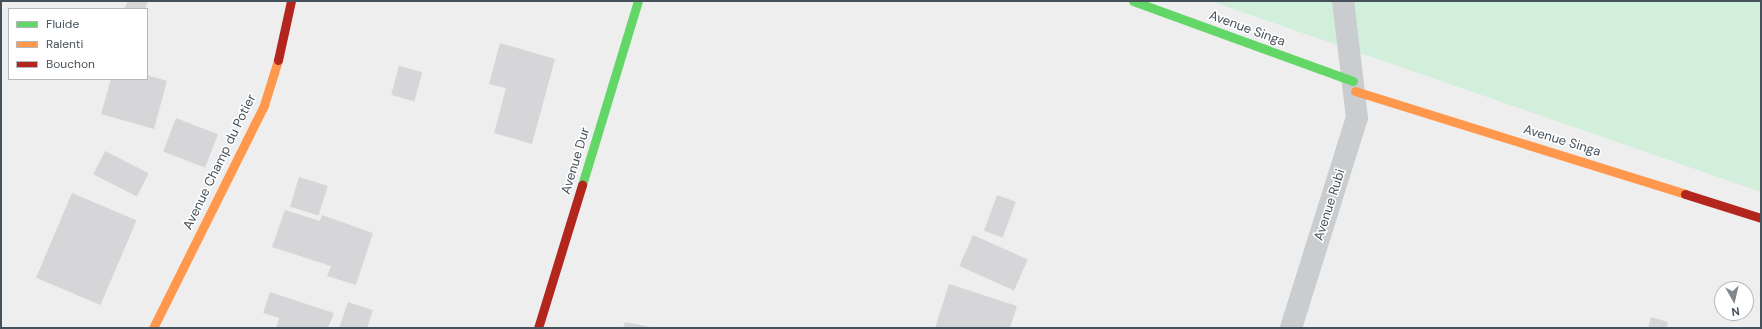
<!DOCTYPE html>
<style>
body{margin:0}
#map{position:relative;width:1762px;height:329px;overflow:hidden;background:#efeeee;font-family:"DM Sans",sans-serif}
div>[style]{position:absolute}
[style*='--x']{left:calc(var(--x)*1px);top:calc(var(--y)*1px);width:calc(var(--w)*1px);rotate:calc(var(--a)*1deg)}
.green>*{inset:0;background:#d2efdc}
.building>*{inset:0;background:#d6d6d8;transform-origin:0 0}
.street>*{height:22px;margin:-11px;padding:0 11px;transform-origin:11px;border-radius:11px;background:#cacdcf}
.fast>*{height:9px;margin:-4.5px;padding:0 4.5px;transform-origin:4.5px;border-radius:4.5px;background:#63d668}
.slow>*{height:9px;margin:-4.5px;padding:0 4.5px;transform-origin:4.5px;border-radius:4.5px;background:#ff974d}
.jam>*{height:9px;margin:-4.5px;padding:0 4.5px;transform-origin:4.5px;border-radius:4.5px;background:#b3261e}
span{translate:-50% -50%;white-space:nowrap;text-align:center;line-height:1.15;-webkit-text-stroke:3px #fff;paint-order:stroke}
.street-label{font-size:13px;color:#45515b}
.frame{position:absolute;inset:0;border:2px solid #45515b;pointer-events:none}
.legend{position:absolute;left:8px;top:8px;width:140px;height:72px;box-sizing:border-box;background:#fff;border:1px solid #b5b9bd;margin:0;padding:5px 7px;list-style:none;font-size:12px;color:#45515b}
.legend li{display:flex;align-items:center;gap:8px;height:20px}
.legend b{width:20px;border:1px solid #b5b9bd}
.north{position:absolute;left:1714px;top:281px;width:40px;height:40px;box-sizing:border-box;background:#fff;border:1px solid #b5b9bd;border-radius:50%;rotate:172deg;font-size:11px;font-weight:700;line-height:16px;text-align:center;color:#45515b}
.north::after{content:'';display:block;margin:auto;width:14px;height:18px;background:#80888e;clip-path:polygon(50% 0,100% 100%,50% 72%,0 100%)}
</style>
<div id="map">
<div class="green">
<div style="clip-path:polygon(1210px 1px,1761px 1px,1761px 192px)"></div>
</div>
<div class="building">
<div style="clip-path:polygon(128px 1px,148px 1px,145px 9px,124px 9px)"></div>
<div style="clip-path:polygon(500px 43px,555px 59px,532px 144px,494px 133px,506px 88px,489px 84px)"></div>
<div style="left:399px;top:66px;width:24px;height:30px;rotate:15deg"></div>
<div style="clip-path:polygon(147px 75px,167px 81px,154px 129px,101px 114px,111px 79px,147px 79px)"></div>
<div style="left:176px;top:118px;width:45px;height:36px;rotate:21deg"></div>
<div style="left:105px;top:151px;width:49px;height:26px;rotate:27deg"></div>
<div style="left:299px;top:177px;width:30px;height:31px;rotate:17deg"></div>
<div style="left:72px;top:193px;width:70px;height:92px;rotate:23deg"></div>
<div style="left:997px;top:195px;width:20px;height:38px;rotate:20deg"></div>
<div style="clip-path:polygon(285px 210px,320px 221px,322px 215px,373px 233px,356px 285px,327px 276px,331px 266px,272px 247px)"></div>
<div style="left:973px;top:235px;width:60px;height:34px;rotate:24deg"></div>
<div style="clip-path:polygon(949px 284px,1017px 306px,1010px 328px,935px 328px)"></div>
<div style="clip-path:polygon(270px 292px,334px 313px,328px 328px,276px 328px,279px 318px,263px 313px)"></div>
<div style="clip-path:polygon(348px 302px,373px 310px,367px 328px,339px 328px)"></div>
<div style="clip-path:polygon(1651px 317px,1668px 322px,1666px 328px,1648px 328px)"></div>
<div style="clip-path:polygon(625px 322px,651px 327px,651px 328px,623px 328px)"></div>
</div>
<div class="street">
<div style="--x:1291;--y:328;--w:220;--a:-72.6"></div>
<div style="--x:1357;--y:118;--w:118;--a:-96.8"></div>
</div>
<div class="fast">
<div style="--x:1133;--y:1;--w:234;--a:20"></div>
<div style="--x:582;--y:185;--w:192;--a:-73.1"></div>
</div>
<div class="slow">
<div style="--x:1355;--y:91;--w:346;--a:17.3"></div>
<div style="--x:153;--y:328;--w:249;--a:-63.5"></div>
<div style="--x:264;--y:105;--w:47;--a:-72.7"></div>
</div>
<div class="jam">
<div style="--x:278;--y:60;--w:60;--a:-77.6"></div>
<div style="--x:1685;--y:194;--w:80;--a:17.5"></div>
<div style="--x:538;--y:328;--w:150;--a:-72.9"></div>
</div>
<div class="street-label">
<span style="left:1247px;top:29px;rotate:20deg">Avenue Singa</span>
<span style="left:1562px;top:141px;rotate:17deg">Avenue Singa</span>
<span style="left:576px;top:161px;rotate:-73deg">Avenue Dur</span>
<span style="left:220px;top:162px;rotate:-64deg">Avenue Champ du Potier</span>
<span style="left:1330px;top:205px;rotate:-72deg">Avenue Rubi</span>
</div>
<div class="frame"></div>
<ul class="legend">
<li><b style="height:5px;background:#63d668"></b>Fluide</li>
<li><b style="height:5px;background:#ff974d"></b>Ralenti</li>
<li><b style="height:5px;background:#b3261e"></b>Bouchon</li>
</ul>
<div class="north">N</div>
</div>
